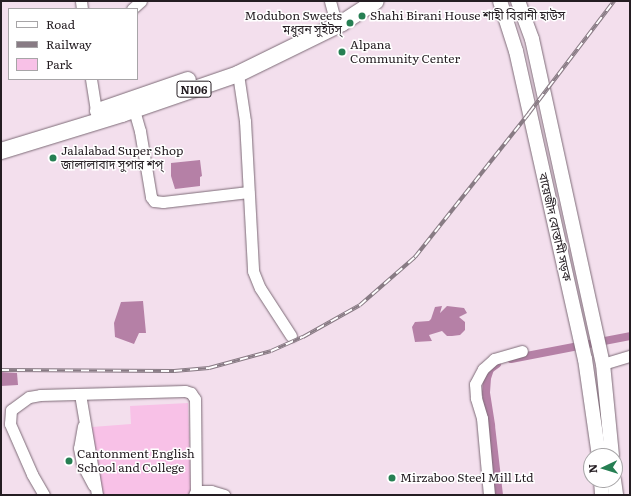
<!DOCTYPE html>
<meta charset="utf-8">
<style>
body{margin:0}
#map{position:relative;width:631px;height:496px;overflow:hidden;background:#f3dfed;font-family:Literata,"Noto Sans Bengali",serif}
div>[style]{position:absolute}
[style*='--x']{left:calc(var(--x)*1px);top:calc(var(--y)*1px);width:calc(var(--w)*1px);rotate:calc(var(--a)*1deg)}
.green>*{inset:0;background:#f8c1e7}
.water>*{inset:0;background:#b580a6}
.canal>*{height:8px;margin:-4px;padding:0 4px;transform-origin:4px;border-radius:4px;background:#b580a6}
.roads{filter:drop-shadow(0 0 1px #7d6b77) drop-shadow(0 0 1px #7d6b77)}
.minor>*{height:11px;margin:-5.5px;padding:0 5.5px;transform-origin:5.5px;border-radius:5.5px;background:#fff}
.major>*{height:14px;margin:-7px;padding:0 7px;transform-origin:7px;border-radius:7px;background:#fff}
.highway>*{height:16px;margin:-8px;padding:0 8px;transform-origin:8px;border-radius:8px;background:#fff}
.rail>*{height:4px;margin-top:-2px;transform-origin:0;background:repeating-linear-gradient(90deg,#fff 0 8px,#887b84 0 16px);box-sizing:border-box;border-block:1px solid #887b84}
.dots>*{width:11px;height:11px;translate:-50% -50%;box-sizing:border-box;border:2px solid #fff;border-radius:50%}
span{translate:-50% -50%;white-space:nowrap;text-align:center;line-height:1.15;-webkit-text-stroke:3px #fff;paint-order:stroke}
.shield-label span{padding:1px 3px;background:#fff;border:1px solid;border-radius:3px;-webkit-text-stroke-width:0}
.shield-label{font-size:11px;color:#241d22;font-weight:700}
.poi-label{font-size:12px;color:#241d22}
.right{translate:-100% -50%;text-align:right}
.left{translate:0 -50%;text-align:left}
.street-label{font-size:12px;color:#241d22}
.frame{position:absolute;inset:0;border:2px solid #241d22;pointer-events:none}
.legend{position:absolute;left:8px;top:8px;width:130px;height:72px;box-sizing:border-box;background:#fff;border:1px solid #a7a5a7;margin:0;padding:5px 7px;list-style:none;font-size:12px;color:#241d22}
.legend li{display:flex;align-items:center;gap:8px;height:20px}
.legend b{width:20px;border:1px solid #a7a5a7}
.north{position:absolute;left:583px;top:448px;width:40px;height:40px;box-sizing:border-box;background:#fff;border:1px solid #a7a5a7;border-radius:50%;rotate:266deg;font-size:11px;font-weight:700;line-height:16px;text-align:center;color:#241d22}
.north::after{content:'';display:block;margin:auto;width:14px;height:18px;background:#267f53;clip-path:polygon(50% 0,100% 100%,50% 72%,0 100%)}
</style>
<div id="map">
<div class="green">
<div style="clip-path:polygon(188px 403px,191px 495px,101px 494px,92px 427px,131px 424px,130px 406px)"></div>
</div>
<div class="water">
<div style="clip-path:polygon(200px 160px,202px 176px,200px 177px,200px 186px,175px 189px,171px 176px,171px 163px)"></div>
<div style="clip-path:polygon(143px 301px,146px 333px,139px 333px,134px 344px,115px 337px,114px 323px,121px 302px)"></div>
<div style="clip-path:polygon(442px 306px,440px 313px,447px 306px,464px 308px,467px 313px,459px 317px,465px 322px,465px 330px,460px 335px,452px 336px,447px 336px,442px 331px,429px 335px,432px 341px,415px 342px,412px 327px,415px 322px,429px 321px,431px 319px,435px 307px)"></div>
<div style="clip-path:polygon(1px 372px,17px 373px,18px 385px,1px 386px)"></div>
</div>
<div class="canal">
<div style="--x:511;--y:359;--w:121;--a:-10.9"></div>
<div style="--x:497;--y:364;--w:9;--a:144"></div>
<div style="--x:490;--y:369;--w:9;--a:108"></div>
<div style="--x:487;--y:378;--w:15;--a:94"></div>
<div style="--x:486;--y:393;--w:33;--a:81"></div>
<div style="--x:491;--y:426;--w:69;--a:83.4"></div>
</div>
<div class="roads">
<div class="minor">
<div style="--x:81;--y:1;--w:8;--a:83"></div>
<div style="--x:330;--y:1;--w:16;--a:75"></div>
<div style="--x:132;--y:9;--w:12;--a:-42"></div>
<div style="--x:238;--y:74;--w:48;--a:81.5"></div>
<div style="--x:245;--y:121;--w:150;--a:86.9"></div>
<div style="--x:253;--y:271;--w:18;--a:68"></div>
<div style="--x:260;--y:288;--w:57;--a:57.1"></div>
<div style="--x:91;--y:79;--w:33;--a:81"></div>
<div style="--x:134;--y:110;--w:22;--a:74"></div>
<div style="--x:140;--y:131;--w:67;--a:80.5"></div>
<div style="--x:151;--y:197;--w:5;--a:53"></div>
<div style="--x:154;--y:201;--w:9;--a:6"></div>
<div style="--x:163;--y:202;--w:86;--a:-6.7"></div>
<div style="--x:603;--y:364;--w:28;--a:-17"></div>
<div style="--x:80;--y:394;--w:102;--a:80.4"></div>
<div style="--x:83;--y:426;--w:22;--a:100"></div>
<div style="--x:79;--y:448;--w:16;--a:79"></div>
<div style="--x:82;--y:464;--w:24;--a:62"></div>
<div style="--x:196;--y:491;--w:15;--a:0"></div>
<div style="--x:211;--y:491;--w:14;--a:17"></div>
<div style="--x:44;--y:495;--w:24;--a:-120"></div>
<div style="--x:32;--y:474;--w:55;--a:-113.7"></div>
<div style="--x:10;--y:424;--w:14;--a:-86"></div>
<div style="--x:11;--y:410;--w:22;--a:-36"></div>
<div style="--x:29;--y:397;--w:11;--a:-10"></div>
<div style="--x:40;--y:395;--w:145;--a:-1.6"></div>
<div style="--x:185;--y:391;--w:6;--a:18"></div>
<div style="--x:191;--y:393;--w:7;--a:56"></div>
<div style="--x:195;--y:399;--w:92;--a:89.4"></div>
<div style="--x:196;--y:491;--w:4;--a:117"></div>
<div style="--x:489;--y:495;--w:77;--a:-95.2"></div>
<div style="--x:482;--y:418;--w:21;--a:-107"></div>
<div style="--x:476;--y:398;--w:14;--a:-94"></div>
<div style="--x:475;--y:384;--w:17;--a:-62"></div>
<div style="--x:483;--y:369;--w:15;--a:-42"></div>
<div style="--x:494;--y:359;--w:29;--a:-16"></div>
</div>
<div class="major">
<div style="--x:500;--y:1;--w:52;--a:72.3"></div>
<div style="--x:516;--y:51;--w:316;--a:77.4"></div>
<div style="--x:585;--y:359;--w:98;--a:81.8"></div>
<div style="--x:518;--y:1;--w:40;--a:69.8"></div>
<div style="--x:532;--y:39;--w:333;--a:77.7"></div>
<div style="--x:603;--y:364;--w:92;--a:84.4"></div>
<div style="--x:601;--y:480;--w:15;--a:86"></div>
<div style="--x:614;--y:480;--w:15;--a:82"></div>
</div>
<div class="highway">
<div style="--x:98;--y:111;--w:95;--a:-19"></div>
<div style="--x:1;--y:151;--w:127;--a:-17"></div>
<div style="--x:122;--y:114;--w:123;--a:-19"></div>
<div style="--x:238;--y:74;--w:116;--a:-26.1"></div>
<div style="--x:342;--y:23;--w:40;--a:-32.9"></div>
</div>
</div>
<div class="rail">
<div style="--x:1;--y:370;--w:173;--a:0.3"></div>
<div style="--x:174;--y:371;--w:35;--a:-5"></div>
<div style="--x:209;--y:368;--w:64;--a:-15.3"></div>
<div style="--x:271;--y:351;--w:35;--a:-24"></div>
<div style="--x:303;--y:337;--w:65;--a:-29.3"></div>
<div style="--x:360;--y:305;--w:73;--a:-41.1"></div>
<div style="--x:415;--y:257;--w:184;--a:-51.6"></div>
<div style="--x:529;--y:113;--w:141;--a:-52.8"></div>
</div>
<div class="dots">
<div style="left:362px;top:16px;background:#267f53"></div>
<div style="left:350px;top:23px;background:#267f53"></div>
<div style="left:342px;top:52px;background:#267f53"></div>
<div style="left:53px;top:158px;background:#267f53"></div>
<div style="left:69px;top:461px;background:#267f53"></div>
<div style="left:392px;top:478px;background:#267f53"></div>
</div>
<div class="shield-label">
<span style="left:194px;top:89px">N106</span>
</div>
<div class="poi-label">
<span class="right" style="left:342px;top:23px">Modubon Sweets<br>মধুবন সুইটস্</span>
<span class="left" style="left:370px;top:16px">Shahi Birani House শাহী বিরানী হাউস</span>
<span class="left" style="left:350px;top:52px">Alpana<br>Community Center</span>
<span class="left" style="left:61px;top:158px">Jalalabad Super Shop<br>জালালাবাদ সুপার শপ্</span>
<span class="left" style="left:77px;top:461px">Cantonment English<br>School and College</span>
<span class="left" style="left:400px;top:478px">Mirzaboo Steel Mill Ltd</span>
</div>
<div class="street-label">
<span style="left:555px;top:227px;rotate:77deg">বায়েজীদ বোস্তামী সড়ক</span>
</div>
<div class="frame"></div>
<ul class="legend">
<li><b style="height:5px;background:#fff"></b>Road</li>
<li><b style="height:5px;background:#887b84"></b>Railway</li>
<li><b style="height:11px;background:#f8c1e7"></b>Park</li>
</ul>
<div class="north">N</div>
</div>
